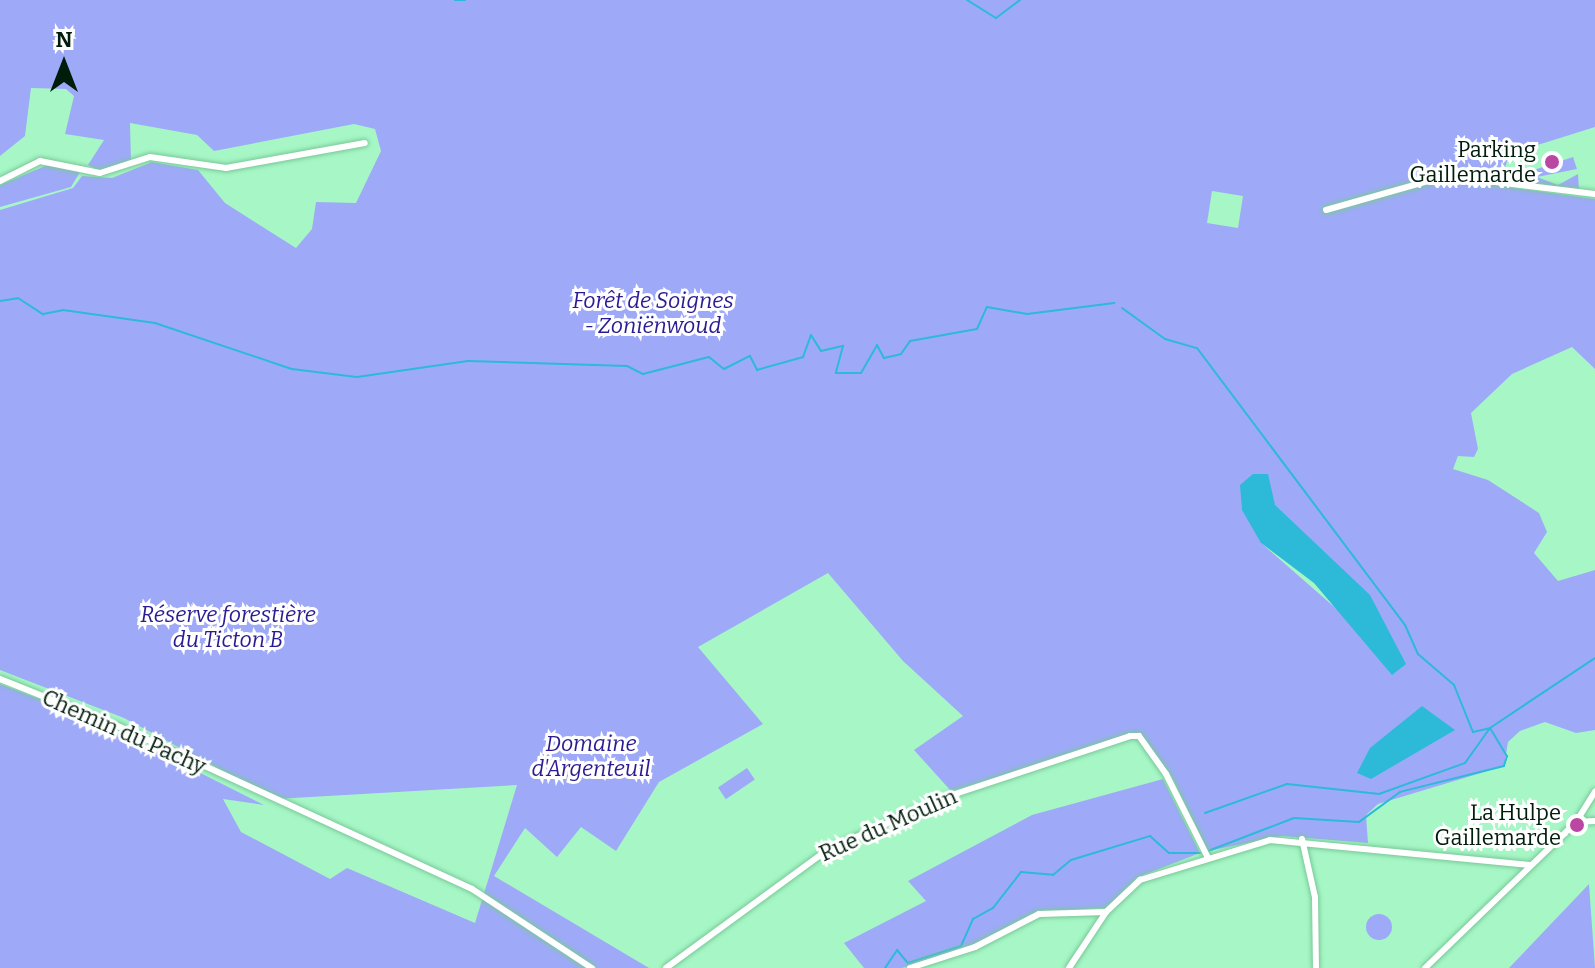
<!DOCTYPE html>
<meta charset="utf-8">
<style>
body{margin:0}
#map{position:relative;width:1595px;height:968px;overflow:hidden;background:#a7f7c6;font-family:Bitter,serif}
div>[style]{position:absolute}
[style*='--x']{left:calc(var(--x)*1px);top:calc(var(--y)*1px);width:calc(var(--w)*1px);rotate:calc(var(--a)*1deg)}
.green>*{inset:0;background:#9eaaf8;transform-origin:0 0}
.round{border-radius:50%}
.water>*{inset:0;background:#2db9d8}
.stream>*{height:2px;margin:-1px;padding:0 1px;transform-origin:1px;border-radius:1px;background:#2db9d8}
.roads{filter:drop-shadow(0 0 2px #79c899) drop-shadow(0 0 2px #79c899)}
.street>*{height:6px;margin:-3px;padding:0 3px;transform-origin:3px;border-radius:3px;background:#fff}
.dots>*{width:22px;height:22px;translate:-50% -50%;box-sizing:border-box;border:4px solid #fff;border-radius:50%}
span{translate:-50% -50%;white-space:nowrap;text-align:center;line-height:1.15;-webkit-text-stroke:6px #fff;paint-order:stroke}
.poi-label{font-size:22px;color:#001d0c}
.right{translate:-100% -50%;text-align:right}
.park-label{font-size:22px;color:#2a1b92;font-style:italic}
.street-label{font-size:22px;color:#001d0c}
.north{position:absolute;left:24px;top:24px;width:80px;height:80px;-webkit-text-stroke:6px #fff;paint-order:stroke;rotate:0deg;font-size:22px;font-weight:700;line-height:32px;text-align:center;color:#001d0c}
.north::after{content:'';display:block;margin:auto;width:28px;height:36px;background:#001d0c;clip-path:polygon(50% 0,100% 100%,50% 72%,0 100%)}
</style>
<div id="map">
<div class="green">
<div style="clip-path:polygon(evenodd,0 0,1595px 0,1595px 127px,1509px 154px,1500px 186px,1595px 199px,1595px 369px,1572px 347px,1512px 374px,1471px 413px,1478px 449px,1474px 457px,1458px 456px,1453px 469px,1488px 480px,1539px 513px,1547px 532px,1534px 553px,1558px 581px,1595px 570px,1595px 730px,1576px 733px,1545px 722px,1520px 731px,1508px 742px,1504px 766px,1378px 804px,1366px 815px,1368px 843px,1282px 836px,1208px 851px,1172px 777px,1139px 734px,951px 791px,914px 750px,963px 716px,903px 661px,828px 573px,698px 647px,763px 724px,659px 782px,616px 851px,581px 827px,557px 857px,525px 828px,494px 876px,649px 968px,0 968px,0 684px,99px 722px,264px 805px,223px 799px,241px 832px,330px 879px,347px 868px,475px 923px,517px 785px,276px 799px,124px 718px,0 670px,0 210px,73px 188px,82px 176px,112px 178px,152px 162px,198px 170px,225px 203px,296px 248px,312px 229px,316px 202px,356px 203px,381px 151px,375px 129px,354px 124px,214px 151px,197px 135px,130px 123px,131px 162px,102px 172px,88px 165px,104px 140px,65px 134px,74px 96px,66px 89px,31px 88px,25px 136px,0 156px,0 0,1212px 191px,1243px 196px,1238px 228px,1207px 223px,1212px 191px,0 0,1267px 474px,1274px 504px,1340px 612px,1261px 543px,1267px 474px)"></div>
<div style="clip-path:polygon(1573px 157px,1577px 169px,1537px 177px,1558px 185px,1578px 174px,1579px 189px,1517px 181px,1513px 177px)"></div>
<div style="clip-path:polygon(50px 164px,80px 172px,71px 187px,0 207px,0 185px)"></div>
<div style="left:747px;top:768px;width:14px;height:35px;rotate:56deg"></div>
<div style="clip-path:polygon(1163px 779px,1200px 853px,1138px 877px,1106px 908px,1038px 911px,973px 945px,902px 968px,864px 968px,844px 943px,926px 901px,908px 881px,1032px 815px)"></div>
<div style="clip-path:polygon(1589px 884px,1595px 968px,1509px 968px)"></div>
<div class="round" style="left:1366px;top:914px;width:26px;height:26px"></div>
</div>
<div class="water">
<div style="clip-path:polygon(1253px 474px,1268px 474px,1275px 505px,1370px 595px,1406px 664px,1392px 675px,1314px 583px,1261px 543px,1242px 510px,1240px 485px)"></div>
<div style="clip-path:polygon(1422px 706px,1455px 730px,1371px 779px,1357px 773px,1370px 748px)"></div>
</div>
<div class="stream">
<div style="--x:455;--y:0;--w:10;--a:0"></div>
<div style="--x:967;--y:0;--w:34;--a:32"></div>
<div style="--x:996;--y:18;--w:30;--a:-37"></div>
<div style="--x:0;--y:301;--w:18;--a:-9"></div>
<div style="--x:18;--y:298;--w:30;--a:33"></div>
<div style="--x:43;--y:314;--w:20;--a:-11"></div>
<div style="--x:63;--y:310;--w:93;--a:8"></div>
<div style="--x:155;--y:323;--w:145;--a:18.6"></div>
<div style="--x:292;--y:369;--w:65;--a:7"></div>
<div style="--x:357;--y:377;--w:112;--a:-8.2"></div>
<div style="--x:468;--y:361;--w:159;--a:1.8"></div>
<div style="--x:627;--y:366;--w:18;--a:27"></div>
<div style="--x:643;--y:374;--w:68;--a:-14.4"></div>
<div style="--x:709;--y:357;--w:19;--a:39"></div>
<div style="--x:724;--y:369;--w:29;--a:-27"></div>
<div style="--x:750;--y:356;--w:16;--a:63"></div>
<div style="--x:757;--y:370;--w:48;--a:-15.8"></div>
<div style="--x:803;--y:357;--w:23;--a:-70"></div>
<div style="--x:811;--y:335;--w:19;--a:58"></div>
<div style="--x:821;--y:351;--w:23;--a:-13"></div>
<div style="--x:843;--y:346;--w:28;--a:105"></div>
<div style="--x:836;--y:373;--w:25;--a:0"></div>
<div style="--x:861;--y:373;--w:32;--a:-60"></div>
<div style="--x:877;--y:345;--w:15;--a:62"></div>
<div style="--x:884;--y:358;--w:17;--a:-13"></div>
<div style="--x:901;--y:354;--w:16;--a:-55"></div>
<div style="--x:910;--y:341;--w:68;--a:-10.2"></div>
<div style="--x:977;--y:329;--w:24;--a:-66"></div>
<div style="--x:987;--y:307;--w:41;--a:9.9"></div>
<div style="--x:1027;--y:314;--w:88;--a:-7.2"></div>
<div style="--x:1122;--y:308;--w:53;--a:35.8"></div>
<div style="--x:1165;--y:339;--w:33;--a:16"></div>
<div style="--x:1197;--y:348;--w:346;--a:53.1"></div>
<div style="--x:1405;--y:625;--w:32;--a:66"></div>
<div style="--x:1418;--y:654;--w:48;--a:40.7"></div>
<div style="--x:1454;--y:685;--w:51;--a:68"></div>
<div style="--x:1473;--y:732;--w:17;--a:-13"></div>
<div style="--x:1490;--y:728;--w:33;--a:59"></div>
<div style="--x:1507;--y:756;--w:10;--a:107"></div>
<div style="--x:1504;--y:766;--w:107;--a:166"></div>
<div style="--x:1400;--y:792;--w:51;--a:143.8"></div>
<div style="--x:1359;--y:822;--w:65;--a:-176.5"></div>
<div style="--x:1294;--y:818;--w:92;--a:159"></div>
<div style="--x:1205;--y:813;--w:87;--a:-19.5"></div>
<div style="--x:1287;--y:784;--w:93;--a:6.2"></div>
<div style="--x:1379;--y:794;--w:91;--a:-19.8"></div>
<div style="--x:1465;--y:763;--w:43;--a:-54.5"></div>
<div style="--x:1490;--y:728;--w:126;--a:-33.7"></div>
<div style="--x:885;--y:968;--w:22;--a:-56"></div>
<div style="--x:897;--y:950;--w:17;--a:50"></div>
<div style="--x:908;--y:963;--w:56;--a:-17.8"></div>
<div style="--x:961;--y:946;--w:30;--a:-66"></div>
<div style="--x:973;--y:919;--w:23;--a:-29"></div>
<div style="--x:993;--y:908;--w:46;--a:-52.1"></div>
<div style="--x:1021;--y:872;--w:32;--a:5"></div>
<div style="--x:1053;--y:875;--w:23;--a:-40"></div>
<div style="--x:1071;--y:860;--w:83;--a:-16.9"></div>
<div style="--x:1150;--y:836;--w:25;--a:42"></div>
<div style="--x:1169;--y:853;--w:31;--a:0"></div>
</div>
<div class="roads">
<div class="street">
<div style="--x:0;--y:181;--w:45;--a:-26.6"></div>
<div style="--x:40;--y:161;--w:61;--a:11.3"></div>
<div style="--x:100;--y:173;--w:52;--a:-17.7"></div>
<div style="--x:150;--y:157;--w:77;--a:8.2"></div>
<div style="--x:226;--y:168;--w:141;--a:-10.2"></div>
<div style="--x:1326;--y:210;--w:125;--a:-15.8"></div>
<div style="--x:1446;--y:176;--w:150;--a:6.9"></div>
<div style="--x:0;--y:679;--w:129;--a:21.8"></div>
<div style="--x:120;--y:727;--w:387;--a:24.7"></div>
<div style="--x:472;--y:889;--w:144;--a:33.4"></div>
<div style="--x:1576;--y:822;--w:36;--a:-58"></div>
<div style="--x:1576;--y:822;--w:19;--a:-3"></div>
<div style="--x:1302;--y:839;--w:59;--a:77.4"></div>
<div style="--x:1315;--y:897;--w:71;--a:89.2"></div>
<div style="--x:666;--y:968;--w:200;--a:-36.2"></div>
<div style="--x:827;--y:850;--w:127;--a:-24.1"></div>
<div style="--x:943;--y:798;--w:197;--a:-18.3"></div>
<div style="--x:1130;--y:736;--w:9;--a:0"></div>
<div style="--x:1139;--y:736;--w:47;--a:54.6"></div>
<div style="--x:1166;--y:774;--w:92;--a:63.4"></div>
<div style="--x:910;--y:968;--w:68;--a:-17.9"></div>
<div style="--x:975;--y:947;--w:72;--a:-27.3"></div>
<div style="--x:1039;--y:914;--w:67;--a:-1.7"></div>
<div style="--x:1069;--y:968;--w:67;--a:-56.5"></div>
<div style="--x:1106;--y:912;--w:47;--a:-43.3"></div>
<div style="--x:1140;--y:880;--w:136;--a:-17.1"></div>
<div style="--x:1270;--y:840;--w:261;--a:5.5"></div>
<div style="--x:1425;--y:968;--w:210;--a:-44"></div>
</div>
</div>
<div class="dots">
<div style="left:1552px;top:162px;background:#ba48a2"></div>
<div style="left:1577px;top:825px;background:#ba48a2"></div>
</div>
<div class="poi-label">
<span class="right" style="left:1536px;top:162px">Parking<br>Gaillemarde</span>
<span class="right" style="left:1561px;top:825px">La Hulpe<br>Gaillemarde</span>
</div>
<div class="park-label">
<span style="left:653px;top:313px">Forêt de Soignes<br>- Zoniënwoud</span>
<span style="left:228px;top:627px">Réserve forestière<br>du Ticton B</span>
<span style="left:591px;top:756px">Domaine<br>d'Argenteuil</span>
</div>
<div class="street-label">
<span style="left:124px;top:732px;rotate:24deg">Chemin du Pachy</span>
<span style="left:888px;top:825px;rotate:-24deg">Rue du Moulin</span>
</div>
<div class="north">N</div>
</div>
